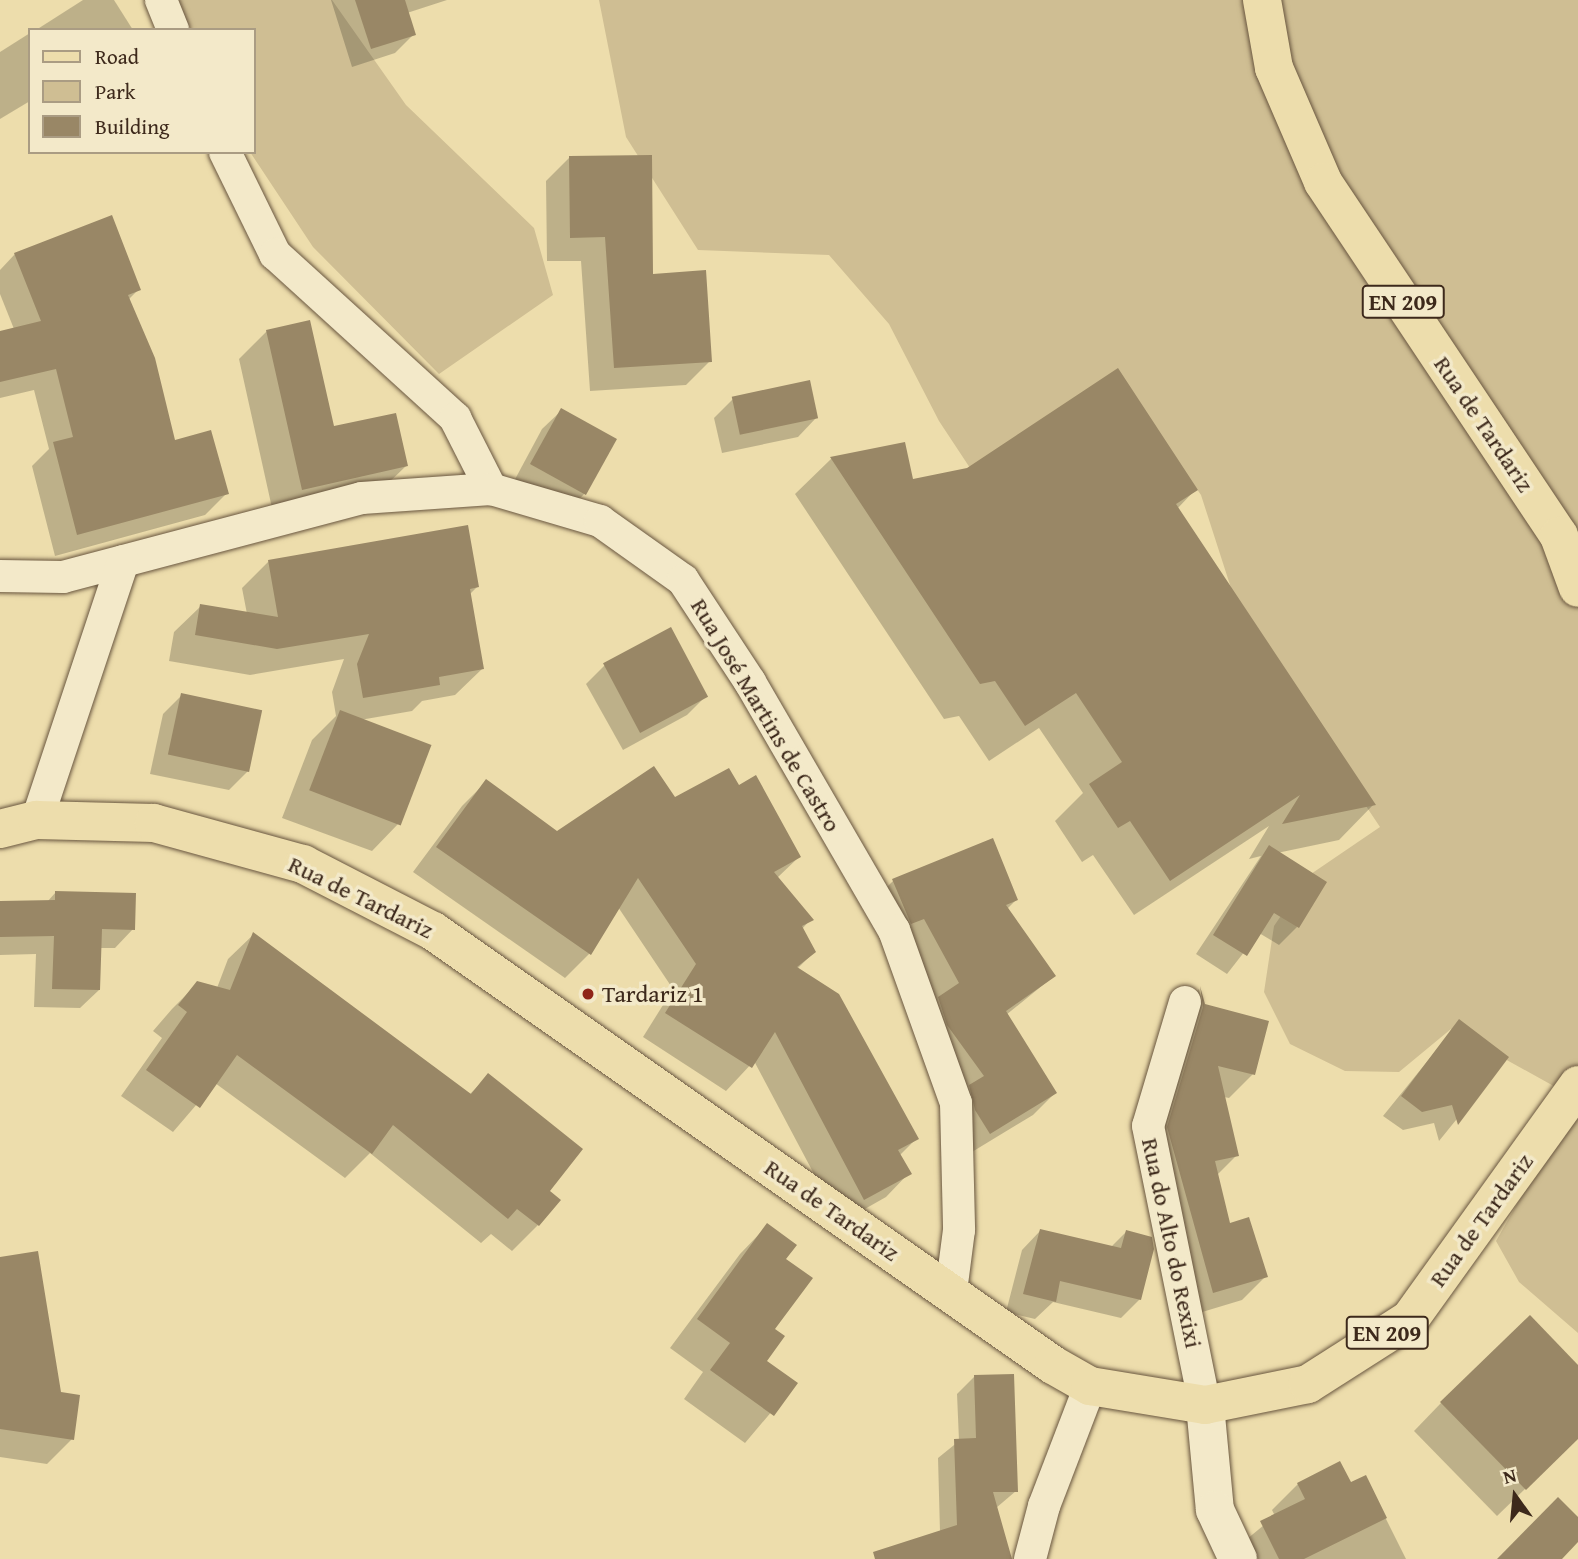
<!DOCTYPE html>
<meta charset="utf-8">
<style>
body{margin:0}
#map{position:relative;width:1578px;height:1559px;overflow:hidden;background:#edddac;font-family:"Gentium Book Plus",serif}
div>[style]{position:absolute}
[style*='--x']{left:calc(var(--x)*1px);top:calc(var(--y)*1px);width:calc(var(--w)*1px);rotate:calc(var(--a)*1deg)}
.green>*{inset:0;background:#cfbe93}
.shadow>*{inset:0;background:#0003}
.building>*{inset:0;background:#998766;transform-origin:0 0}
.roads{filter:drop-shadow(0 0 2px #69563f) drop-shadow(0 0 2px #69563f)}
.street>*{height:32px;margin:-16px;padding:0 16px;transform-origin:16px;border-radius:16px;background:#f3e9c9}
.secondary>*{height:38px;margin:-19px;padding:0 19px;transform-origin:19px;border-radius:19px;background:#f3e9c9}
.primary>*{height:38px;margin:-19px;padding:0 19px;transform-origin:19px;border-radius:19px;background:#edddac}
.dots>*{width:19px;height:19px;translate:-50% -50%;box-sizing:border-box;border:4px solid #f3e9c9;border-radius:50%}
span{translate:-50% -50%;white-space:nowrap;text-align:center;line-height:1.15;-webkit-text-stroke:7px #f3e9c9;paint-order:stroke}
.shield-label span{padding:2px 5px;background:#f3e9c9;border:2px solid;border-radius:5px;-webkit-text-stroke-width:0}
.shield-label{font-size:23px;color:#3d291b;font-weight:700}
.street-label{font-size:24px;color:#3d291b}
.poi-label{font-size:24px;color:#3d291b}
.left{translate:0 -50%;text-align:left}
.legend{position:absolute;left:28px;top:28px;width:228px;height:126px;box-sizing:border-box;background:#f3e9c9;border:2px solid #aa9c83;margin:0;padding:9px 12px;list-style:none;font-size:21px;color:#3d291b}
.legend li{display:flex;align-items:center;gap:14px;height:35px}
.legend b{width:35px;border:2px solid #aa9c83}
.north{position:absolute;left:1480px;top:1461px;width:70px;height:70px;-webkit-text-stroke:5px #f3e9c9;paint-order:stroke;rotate:345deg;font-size:19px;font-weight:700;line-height:28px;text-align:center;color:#3d291b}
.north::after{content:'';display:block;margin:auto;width:24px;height:32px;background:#3d291b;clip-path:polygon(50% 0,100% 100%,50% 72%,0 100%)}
</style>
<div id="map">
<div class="green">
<div style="clip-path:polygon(173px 0,332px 0,406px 105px,534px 228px,553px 295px,439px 374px,313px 247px,250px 152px,254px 152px,254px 30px,187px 30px)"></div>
<div style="clip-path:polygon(599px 0,1578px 0,1578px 1333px,1519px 1282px,1496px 1241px,1577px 1099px,1451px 1029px,1399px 1072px,1345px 1071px,1290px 1044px,1264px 992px,1274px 926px,1308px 876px,1380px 827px,1241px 619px,1201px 495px,1118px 375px,974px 474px,939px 421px,889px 324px,829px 255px,698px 250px,626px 137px)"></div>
</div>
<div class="shadow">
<div style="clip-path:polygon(83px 0,114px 0,133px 30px,36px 30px)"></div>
<div style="clip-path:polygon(331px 0,447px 0,407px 13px,414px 34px,395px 53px,352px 67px)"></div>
<div style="clip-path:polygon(30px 33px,30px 101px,0 119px,0 52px)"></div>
<div style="clip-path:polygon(570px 157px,710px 361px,686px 385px,590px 391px,581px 261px,547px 261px,546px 181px)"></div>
<div style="clip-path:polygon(15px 254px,139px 289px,128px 300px,174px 442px,227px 493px,205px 515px,55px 556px,32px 466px,49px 449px,34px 390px,0 398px,0 332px,14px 329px,0 294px,0 270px)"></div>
<div style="clip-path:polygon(267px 331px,333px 428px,406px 466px,378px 493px,274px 517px,239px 359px)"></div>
<div style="clip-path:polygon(733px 399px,816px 418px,798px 437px,722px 453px,714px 418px)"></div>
<div style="clip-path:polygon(561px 411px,585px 493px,567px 512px,513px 483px,542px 429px)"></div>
<div style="clip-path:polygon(904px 444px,911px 481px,1196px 489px,1177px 509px,1374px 804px,1339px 840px,1277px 853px,1297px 927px,1279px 945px,1259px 933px,1227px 974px,1196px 954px,1261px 856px,1249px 859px,1269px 826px,1134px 915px,1093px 855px,1082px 862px,1055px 821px,1083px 793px,1039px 728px,989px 761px,959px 716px,944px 719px,795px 494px,831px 459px)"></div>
<div style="clip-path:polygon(269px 561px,477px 587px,470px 594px,482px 669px,455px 695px,422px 701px,412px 711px,360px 720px,429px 746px,399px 823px,372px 851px,282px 818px,312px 740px,336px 716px,332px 692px,344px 659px,250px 675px,169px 661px,174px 632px,201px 606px,247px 614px,242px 588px)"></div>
<div style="clip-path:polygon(605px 665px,706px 696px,687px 715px,623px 750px,586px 684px)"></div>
<div style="clip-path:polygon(182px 695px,248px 771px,229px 790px,150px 774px,163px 714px)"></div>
<div style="clip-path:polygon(486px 782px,557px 834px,674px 800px,738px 787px,799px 857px,777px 878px,811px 919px,802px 929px,814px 952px,797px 969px,917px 1138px,900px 1155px,909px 1173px,886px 1197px,840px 1223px,754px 1061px,726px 1091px,643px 1037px,673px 989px,618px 907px,589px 954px,565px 978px,413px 872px,462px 806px)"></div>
<div style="clip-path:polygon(893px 881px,1016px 900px,1007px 909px,1054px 976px,1006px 1015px,1055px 1093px,1033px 1115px,967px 1155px,871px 903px)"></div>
<div style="clip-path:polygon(56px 892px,133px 929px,115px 948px,100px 948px,99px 990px,80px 1008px,34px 1007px,36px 954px,0 955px,0 903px,47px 902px)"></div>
<div style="clip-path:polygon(254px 934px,469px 1095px,488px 1076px,538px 1225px,512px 1251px,491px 1234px,481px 1243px,370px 1153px,345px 1178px,215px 1083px,173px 1132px,121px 1096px,162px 1038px,153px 1031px,172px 1009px,198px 983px,217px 988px,228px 959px)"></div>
<div style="clip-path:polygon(1199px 989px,1203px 1006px,1253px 1074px,1229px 1098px,1224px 1097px,1237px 1155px,1217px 1175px,1229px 1225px,1266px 1276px,1242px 1300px,1189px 1316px,1144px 1152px,1177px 1011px)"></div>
<div style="clip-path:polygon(1459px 1022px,1507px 1057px,1439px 1141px,1434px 1123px,1403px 1130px,1383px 1116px)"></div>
<div style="clip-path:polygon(767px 1226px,783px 1259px,764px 1361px,795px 1384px,745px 1443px,684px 1399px,703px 1372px,670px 1348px,740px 1254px)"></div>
<div style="clip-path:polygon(1040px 1231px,1110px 1248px,1126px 1232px,1140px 1299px,1121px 1318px,1053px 1302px,1035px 1319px,1006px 1312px,1022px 1250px)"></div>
<div style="clip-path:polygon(0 1313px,60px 1394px,72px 1439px,47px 1464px,0 1457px)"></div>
<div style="clip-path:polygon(1578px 1367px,1578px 1438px,1497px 1516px,1414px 1431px,1441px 1403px)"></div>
<div style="clip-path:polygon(975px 1376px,1016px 1491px,996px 1508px,1010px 1559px,885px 1559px,940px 1532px,938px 1458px,959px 1441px,957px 1394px)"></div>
<div style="clip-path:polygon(1365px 1477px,1406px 1559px,1242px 1559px,1236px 1548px,1275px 1516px,1272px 1510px,1298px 1484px,1350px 1485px)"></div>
</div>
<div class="building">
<div style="clip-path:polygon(355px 0,405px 0,416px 35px,371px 49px)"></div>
<div style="clip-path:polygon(652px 155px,653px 274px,706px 270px,712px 362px,614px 368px,605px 237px,570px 238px,569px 156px)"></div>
<div style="clip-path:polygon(112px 215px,141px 290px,128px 295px,155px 358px,175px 440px,211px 430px,229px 494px,77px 535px,53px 442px,73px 437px,56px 369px,0 382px,0 331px,41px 321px,14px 253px)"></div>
<div style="clip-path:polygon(310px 320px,334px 426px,396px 413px,408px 466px,302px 490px,266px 330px)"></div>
<div style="clip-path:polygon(1118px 368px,1198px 490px,1176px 504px,1376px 805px,1282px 824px,1300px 795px,1170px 881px,1130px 821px,1118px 828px,1089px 784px,1122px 762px,1076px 693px,1025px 726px,995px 681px,980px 684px,830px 457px,905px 442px,913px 479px,967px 468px)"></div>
<div style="left:810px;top:380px;width:39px;height:80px;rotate:78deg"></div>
<div style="left:561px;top:408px;width:64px;height:64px;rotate:29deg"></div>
<div style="clip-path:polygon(468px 525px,479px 587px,470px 589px,484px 669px,439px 677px,440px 685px,363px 698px,357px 664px,369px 634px,277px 649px,195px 635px,200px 604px,278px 617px,268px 560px)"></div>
<div style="left:671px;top:627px;width:79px;height:77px;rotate:62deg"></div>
<div style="left:181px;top:693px;width:83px;height:63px;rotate:12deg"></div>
<div style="left:340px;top:710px;width:98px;height:86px;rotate:21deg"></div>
<div style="clip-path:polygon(654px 766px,675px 797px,729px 768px,739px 785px,756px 775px,801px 857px,774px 872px,814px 920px,802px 926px,816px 952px,797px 967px,839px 994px,919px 1139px,898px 1150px,912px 1174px,864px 1200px,775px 1032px,752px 1068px,665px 1013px,696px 964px,638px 878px,591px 955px,436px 847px,486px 779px,557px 831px)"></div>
<div style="clip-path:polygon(993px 838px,1018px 900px,1006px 905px,1056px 976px,1006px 1011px,1057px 1093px,990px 1134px,975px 1110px,969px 1085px,984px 1076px,947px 1025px,938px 997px,959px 983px,924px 919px,911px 924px,892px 879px)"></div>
<div style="clip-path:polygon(1269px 845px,1327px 882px,1299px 928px,1274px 913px,1247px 956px,1213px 935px)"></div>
<div style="clip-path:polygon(55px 891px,136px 893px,135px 930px,102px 929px,100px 990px,52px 989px,54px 936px,0 937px,0 901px,55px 900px)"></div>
<div style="clip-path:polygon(253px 932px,471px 1094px,488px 1073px,583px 1149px,550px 1191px,561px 1200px,539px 1226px,517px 1209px,508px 1219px,393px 1125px,372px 1154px,237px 1055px,200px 1108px,146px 1070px,187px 1012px,178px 1005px,197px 981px,230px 990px)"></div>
<div style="clip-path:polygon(1200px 986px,1205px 1004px,1269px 1021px,1255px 1075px,1218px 1066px,1239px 1156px,1215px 1161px,1230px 1223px,1249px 1217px,1268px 1277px,1213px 1293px,1167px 1127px,1203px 1007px)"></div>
<div style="clip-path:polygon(1459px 1019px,1509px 1057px,1458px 1125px,1452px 1105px,1422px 1112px,1401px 1096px)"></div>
<div style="clip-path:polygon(767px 1223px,797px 1245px,786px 1259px,813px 1278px,775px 1329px,785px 1336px,767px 1361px,798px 1383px,774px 1416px,710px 1370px,730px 1343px,697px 1319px)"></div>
<div style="clip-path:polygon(1040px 1229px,1121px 1248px,1126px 1230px,1152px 1237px,1154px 1249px,1141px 1300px,1060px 1281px,1056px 1302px,1023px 1294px)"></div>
<div style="clip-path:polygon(38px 1251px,61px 1392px,80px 1395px,74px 1440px,0 1429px,0 1257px)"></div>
<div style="clip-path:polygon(1530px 1315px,1578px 1365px,1578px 1439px,1526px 1490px,1440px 1402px)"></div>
<div style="clip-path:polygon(1014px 1374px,1018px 1492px,993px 1492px,1012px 1559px,875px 1559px,873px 1552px,957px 1525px,954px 1439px,976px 1438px,974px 1375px)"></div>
<div style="clip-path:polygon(1340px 1461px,1351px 1482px,1366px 1475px,1387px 1518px,1304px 1559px,1279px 1559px,1260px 1521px,1305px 1499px,1297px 1483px)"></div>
<div style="clip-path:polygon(1558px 1497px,1578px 1517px,1578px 1542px,1562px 1559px,1497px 1559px)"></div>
</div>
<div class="roads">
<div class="street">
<div style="--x:161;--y:0;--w:32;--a:68"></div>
<div style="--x:225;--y:152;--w:114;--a:63.9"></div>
<div style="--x:275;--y:254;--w:244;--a:42.3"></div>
<div style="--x:455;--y:418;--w:80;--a:63.1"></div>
<div style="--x:0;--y:576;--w:63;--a:0.9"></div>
<div style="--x:63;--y:577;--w:309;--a:-14.8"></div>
<div style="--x:362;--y:498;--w:129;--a:-4"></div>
<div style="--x:491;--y:489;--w:114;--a:16.4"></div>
<div style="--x:600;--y:521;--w:102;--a:35.4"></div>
<div style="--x:683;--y:580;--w:122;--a:56.7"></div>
<div style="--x:750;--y:682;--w:287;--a:59.9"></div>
<div style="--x:894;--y:930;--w:184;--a:70.3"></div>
<div style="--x:956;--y:1103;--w:127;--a:88.6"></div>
<div style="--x:959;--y:1230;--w:63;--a:97.4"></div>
<div style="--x:37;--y:820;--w:273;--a:-71.6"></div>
<div style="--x:1185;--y:1002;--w:129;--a:106.6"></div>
<div style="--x:1148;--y:1126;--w:285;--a:78.5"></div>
<div style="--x:1030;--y:1559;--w:55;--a:-75.2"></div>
<div style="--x:1044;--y:1506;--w:129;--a:-69"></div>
</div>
<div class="secondary">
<div style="--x:1205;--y:1405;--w:105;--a:84.6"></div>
<div style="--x:1215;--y:1510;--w:54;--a:64.9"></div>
</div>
<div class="primary">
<div style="--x:1262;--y:0;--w:69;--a:80"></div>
<div style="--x:1274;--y:68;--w:124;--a:66.7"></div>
<div style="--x:1323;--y:182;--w:425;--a:56.3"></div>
<div style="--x:1559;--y:536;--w:55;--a:69.9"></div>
<div style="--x:0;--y:829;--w:38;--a:-14"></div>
<div style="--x:37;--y:820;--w:117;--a:1.5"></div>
<div style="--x:154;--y:823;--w:155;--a:15.4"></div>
<div style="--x:303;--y:864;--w:146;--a:27.3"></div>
<div style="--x:433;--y:931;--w:757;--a:34.99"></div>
<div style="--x:1053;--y:1365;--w:43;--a:29.6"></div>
<div style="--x:1090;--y:1386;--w:117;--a:9.4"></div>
<div style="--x:1205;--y:1405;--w:105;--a:-11.5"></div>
<div style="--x:1308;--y:1384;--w:121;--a:-32.5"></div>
<div style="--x:1410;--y:1319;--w:288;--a:-54.3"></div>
</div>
</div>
<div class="dots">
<div style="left:588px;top:994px;background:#8f2418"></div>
</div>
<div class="shield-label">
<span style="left:1403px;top:302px">EN 209</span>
<span style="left:1387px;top:1333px">EN 209</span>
</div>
<div class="street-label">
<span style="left:1484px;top:424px;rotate:56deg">Rua de Tardariz</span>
<span style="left:766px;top:715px;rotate:59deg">Rua José Martins de Castro</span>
<span style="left:361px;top:897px;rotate:26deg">Rua de Tardariz</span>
<span style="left:832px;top:1210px;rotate:35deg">Rua de Tardariz</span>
<span style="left:1481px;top:1220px;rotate:-54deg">Rua de Tardariz</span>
<span style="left:1172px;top:1243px;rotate:78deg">Rua do Alto do Rexixi</span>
</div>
<div class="poi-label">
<span class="left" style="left:602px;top:994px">Tardariz 1</span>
</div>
<ul class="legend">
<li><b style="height:9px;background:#edddac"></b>Road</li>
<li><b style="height:19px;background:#cfbe93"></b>Park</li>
<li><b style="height:19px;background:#998766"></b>Building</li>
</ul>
<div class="north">N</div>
</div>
